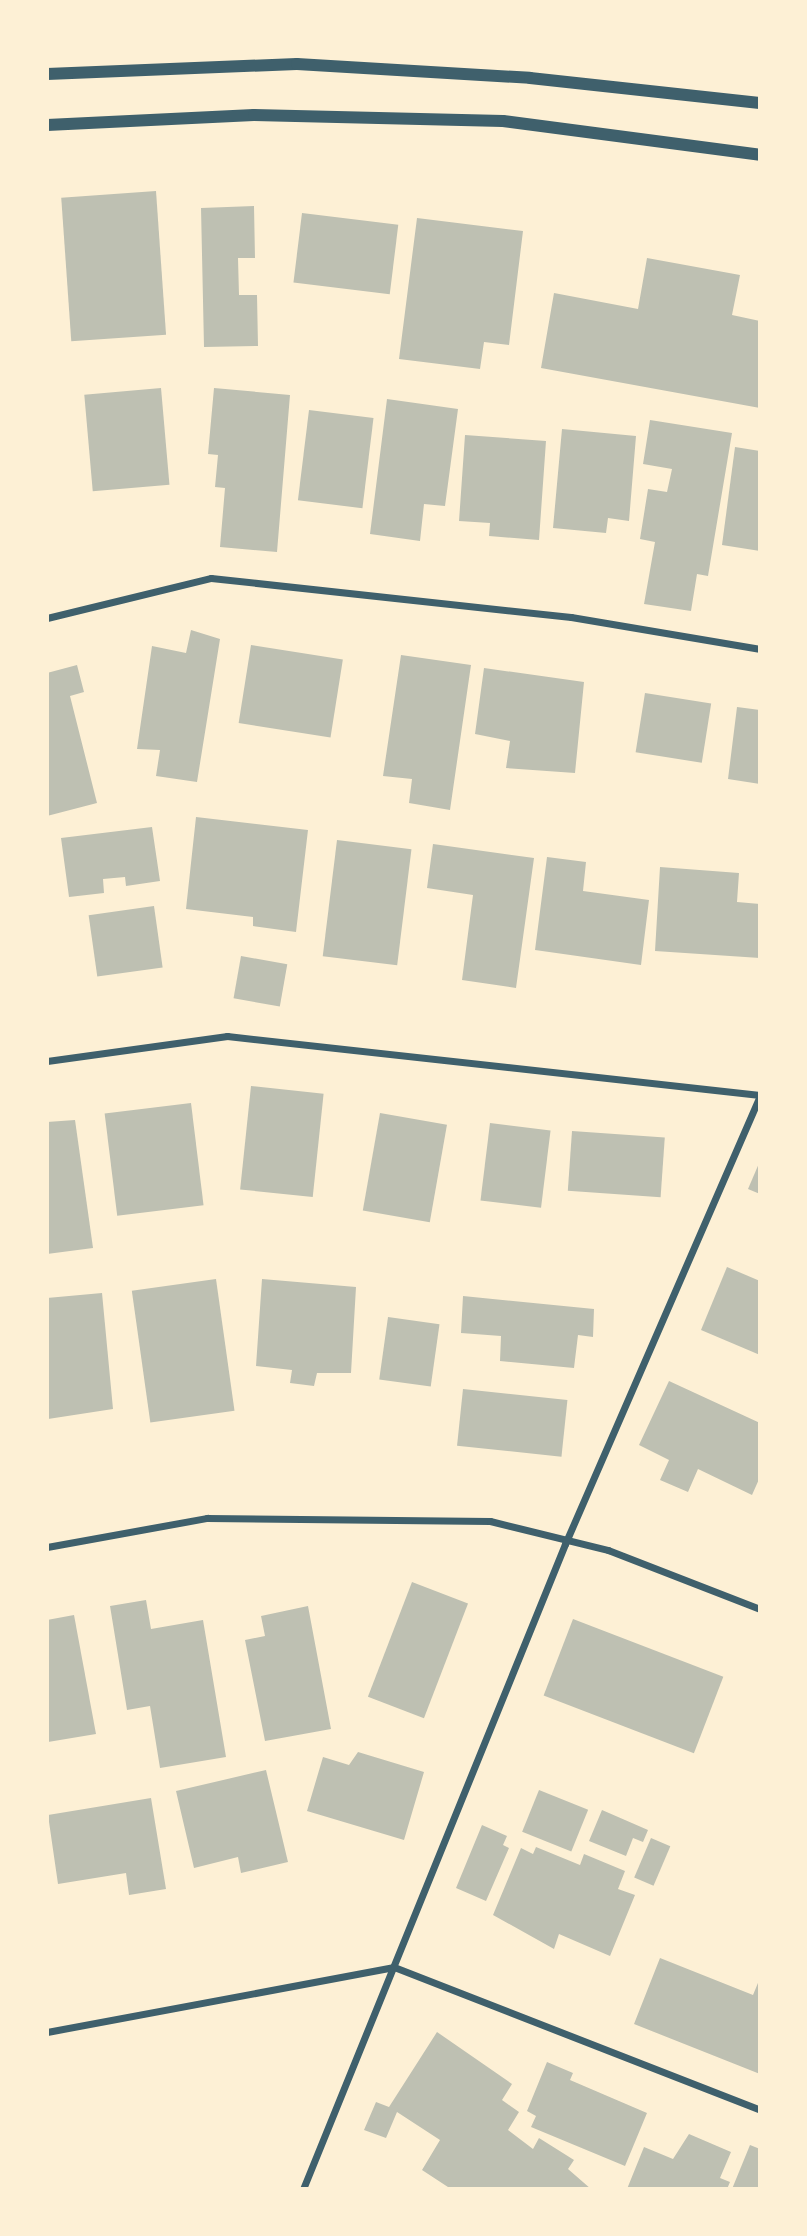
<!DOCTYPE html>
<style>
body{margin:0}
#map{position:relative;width:807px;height:2236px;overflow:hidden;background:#fdf0d5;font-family:Poppins,sans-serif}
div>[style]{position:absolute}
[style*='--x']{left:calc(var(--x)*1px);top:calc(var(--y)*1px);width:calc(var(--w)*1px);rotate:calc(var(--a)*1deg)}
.building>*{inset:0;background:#bec0b2;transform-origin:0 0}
.minor>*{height:7px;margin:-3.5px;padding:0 3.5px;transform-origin:3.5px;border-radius:3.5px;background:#3f606c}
.tertiary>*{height:12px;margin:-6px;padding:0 6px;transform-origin:6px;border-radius:6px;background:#3f606c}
span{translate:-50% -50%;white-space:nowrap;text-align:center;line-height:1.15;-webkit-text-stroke:5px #fdf0d5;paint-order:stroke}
.frame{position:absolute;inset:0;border:49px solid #fdf0d5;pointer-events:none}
</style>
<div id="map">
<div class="building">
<div style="left:156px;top:191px;width:144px;height:95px;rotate:86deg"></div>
<div style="clip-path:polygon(254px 206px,255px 258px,238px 258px,239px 295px,257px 295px,258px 346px,204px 347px,201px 208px)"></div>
<div style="left:302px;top:213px;width:97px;height:70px;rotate:7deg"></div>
<div style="clip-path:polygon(417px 218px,523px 231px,509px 345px,484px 342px,480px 369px,399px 359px)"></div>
<div style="clip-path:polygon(647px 258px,740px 275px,732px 315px,760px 321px,760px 408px,541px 368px,554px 293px,638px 309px)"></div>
<div style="left:161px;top:388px;width:97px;height:77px;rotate:85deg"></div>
<div style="clip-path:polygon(214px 388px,290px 395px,277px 552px,220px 547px,225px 488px,215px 487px,218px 455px,208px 454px)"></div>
<div style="clip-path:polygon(387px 399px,458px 409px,445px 506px,424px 504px,420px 541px,370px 534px)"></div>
<div style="left:309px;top:410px;width:65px;height:91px;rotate:7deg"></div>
<div style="clip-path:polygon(650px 420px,732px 433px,708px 576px,697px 574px,691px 611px,644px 604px,655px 542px,640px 539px,648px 489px,667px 492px,672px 469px,643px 464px)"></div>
<div style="clip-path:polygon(562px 429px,636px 436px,629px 521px,608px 518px,606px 533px,553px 528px)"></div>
<div style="clip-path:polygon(465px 435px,546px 441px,539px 540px,489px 536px,490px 523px,459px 521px)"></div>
<div style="clip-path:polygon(735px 447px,760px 451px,760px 551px,722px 545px)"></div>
<div style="clip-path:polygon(191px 630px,220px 639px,197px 782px,156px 776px,160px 750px,137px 749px,152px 646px,186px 653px)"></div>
<div style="left:251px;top:645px;width:93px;height:79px;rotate:9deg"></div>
<div style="clip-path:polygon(401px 655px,471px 665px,450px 810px,409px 803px,412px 779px,383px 776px)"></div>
<div style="clip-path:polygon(77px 665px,84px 692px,70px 696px,97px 803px,47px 816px,47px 673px)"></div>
<div style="clip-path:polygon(484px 668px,584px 682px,575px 773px,506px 768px,510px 741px,475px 734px)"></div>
<div style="left:645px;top:693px;width:67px;height:60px;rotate:9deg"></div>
<div style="clip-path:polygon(737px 707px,760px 710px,760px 784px,728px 779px)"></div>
<div style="clip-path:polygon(196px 817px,308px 830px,296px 932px,253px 926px,253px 917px,186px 909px)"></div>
<div style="clip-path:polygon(152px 827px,160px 881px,126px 886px,125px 877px,103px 879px,104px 893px,69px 897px,61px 838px)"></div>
<div style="left:337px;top:840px;width:75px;height:117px;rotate:7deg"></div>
<div style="clip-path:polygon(433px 844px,534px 858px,516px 988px,462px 980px,473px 895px,427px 888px)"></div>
<div style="clip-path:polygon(547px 857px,586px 862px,583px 891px,649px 900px,641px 965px,535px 950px)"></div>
<div style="clip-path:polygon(660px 867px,739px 873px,737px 902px,760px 904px,760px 958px,655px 951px)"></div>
<div style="left:154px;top:906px;width:62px;height:66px;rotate:82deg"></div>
<div style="left:241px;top:956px;width:47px;height:43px;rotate:10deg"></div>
<div style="left:251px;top:1086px;width:73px;height:104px;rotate:6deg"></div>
<div style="left:191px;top:1103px;width:103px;height:87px;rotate:83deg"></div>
<div style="left:380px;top:1113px;width:68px;height:99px;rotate:10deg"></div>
<div style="clip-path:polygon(75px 1120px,93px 1248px,47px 1254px,47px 1122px)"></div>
<div style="left:490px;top:1123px;width:61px;height:78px;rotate:7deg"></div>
<div style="left:572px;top:1131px;width:93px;height:60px;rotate:4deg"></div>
<div style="clip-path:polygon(760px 1161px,760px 1194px,748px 1189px)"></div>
<div style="clip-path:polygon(727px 1267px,760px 1281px,760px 1355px,701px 1330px)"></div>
<div style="left:216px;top:1279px;width:133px;height:85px;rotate:82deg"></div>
<div style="clip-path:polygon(262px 1279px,356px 1287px,351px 1373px,317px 1373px,314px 1386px,290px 1383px,292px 1370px,256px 1366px)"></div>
<div style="clip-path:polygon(102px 1293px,113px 1409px,48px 1419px,47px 1298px)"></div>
<div style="clip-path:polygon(463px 1296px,594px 1309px,593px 1337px,578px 1335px,574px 1368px,500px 1361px,501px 1336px,461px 1333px)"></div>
<div style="left:388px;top:1317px;width:52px;height:63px;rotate:8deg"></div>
<div style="clip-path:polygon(669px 1381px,760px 1423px,760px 1477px,752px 1495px,698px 1469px,688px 1492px,660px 1480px,669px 1460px,639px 1445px)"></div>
<div style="left:463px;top:1389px;width:105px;height:57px;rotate:6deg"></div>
<div style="left:412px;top:1582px;width:60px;height:123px;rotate:21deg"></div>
<div style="clip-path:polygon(146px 1600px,151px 1629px,203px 1620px,226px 1757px,160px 1768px,150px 1706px,127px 1710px,110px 1606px)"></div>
<div style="clip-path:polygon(308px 1606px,331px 1729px,265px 1741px,245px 1640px,265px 1636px,261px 1616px)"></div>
<div style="clip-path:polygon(74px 1615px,96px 1734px,48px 1742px,47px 1620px)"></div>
<div style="left:573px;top:1619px;width:161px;height:82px;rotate:21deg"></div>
<div style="clip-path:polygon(358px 1752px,424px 1772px,404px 1840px,307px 1811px,323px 1757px,349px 1765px)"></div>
<div style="clip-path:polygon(266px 1770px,288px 1862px,241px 1873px,238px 1857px,194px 1868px,176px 1791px)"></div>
<div style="left:539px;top:1790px;width:53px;height:45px;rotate:22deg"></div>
<div style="clip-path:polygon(151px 1798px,166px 1889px,129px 1895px,126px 1873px,58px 1884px,48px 1815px)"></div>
<div style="clip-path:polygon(602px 1810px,648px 1830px,643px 1842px,633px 1838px,626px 1856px,589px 1841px)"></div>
<div style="clip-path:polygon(482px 1825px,507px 1836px,503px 1845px,509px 1848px,486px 1901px,456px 1888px)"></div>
<div style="left:651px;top:1838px;width:21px;height:43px;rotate:23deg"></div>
<div style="clip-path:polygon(536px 1847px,580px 1865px,584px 1854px,625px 1871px,618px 1889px,635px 1895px,610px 1956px,559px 1934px,554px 1949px,493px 1915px,521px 1848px,533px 1854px)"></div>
<div style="clip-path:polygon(660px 1958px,753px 1995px,760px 1978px,760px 2074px,634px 2024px)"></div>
<div style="clip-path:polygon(437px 2032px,512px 2084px,502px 2100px,519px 2112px,508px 2130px,533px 2149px,539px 2138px,574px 2160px,568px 2169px,591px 2189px,451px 2189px,422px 2170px,440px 2140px,397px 2112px,386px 2138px,364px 2130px,376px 2102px,389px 2107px)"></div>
<div style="clip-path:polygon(547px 2062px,573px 2073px,570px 2080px,647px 2113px,625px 2166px,531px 2127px,536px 2116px,527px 2111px)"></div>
<div style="clip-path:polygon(689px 2134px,731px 2152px,720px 2178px,730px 2182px,727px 2189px,627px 2189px,644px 2147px,673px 2159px)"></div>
<div style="clip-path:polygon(750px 2145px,760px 2149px,760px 2189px,732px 2189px)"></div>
</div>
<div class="minor">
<div style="--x:47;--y:618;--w:169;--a:-13.7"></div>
<div style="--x:211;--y:578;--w:362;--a:6.2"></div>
<div style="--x:571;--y:617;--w:192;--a:9.6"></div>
<div style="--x:47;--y:1061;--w:182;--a:-7.9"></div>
<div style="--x:227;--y:1036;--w:536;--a:6.32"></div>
<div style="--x:47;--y:1547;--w:163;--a:-10.3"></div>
<div style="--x:207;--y:1518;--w:283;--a:0.6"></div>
<div style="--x:490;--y:1521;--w:122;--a:13.8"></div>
<div style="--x:608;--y:1550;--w:163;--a:21.2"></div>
<div style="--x:47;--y:2032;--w:353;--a:-10.6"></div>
<div style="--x:394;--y:1967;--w:393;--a:21.3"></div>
<div style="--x:303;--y:2189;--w:696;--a:-67.89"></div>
<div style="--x:565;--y:1544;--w:490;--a:-66.5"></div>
</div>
<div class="tertiary">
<div style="--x:47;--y:74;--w:250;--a:-2.3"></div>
<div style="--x:297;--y:64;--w:233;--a:3.4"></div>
<div style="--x:530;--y:78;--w:231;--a:6.2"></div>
<div style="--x:47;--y:125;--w:207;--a:-2.8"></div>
<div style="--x:254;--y:115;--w:249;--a:1.4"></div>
<div style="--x:503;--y:121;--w:259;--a:7.5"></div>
</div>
<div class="frame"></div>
</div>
